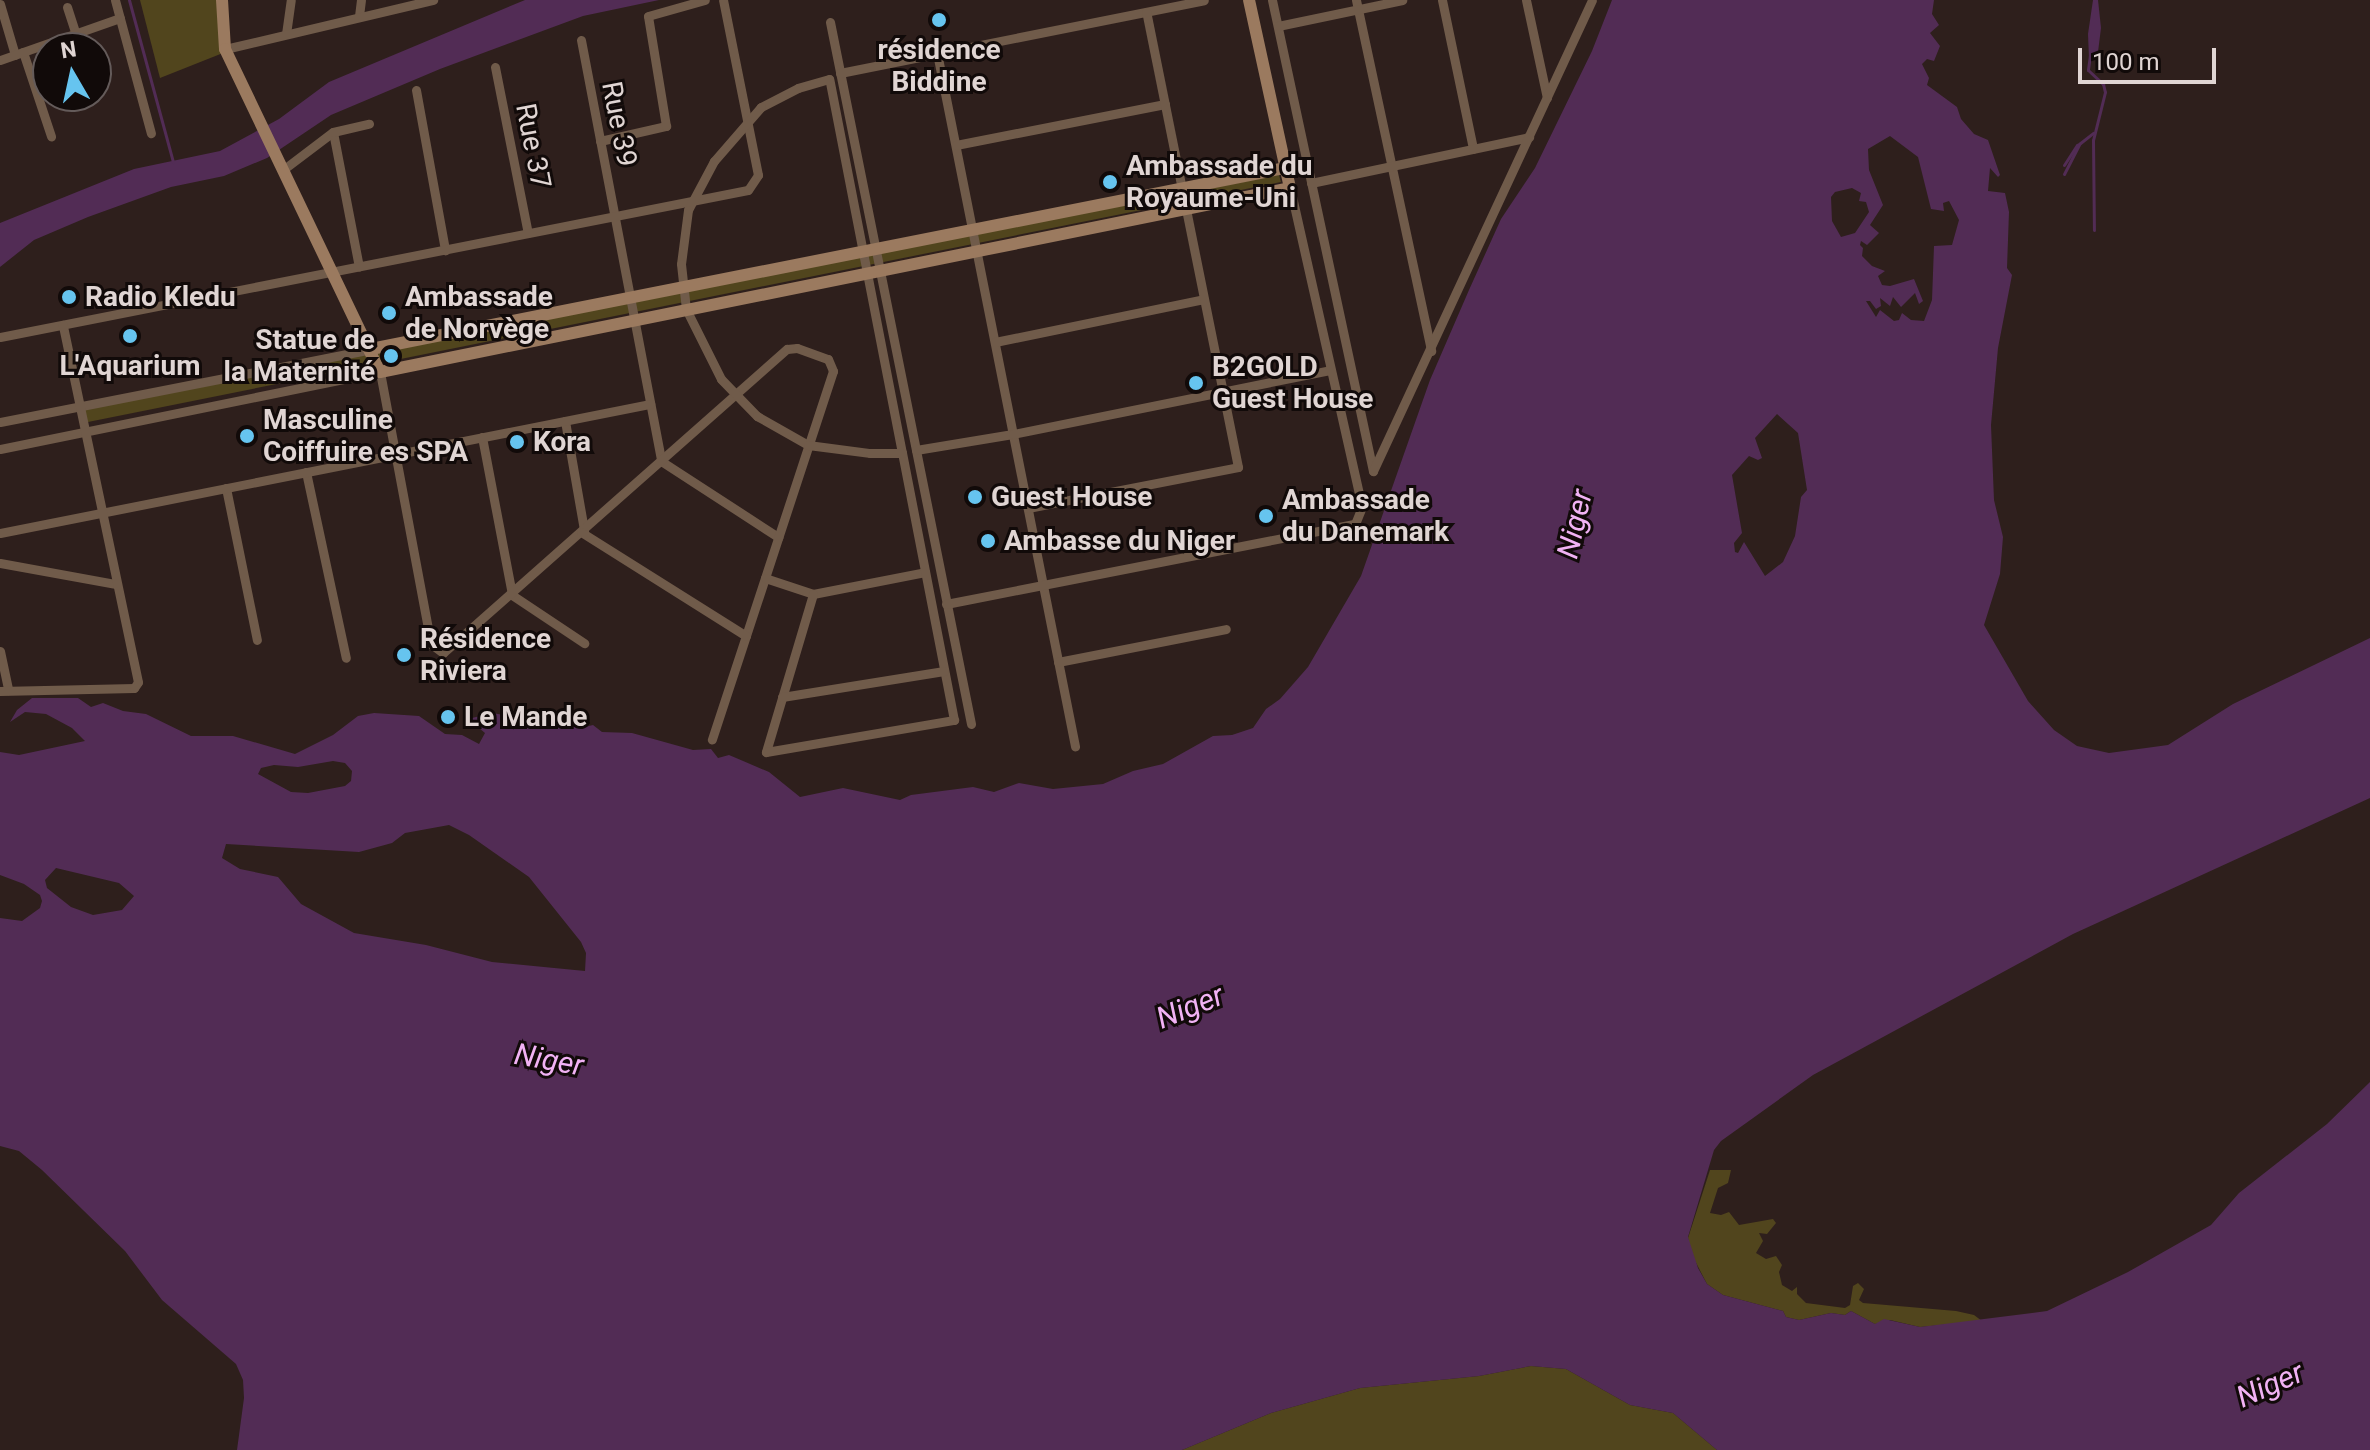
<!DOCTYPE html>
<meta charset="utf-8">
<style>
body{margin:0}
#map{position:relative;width:2370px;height:1450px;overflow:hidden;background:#2e1f1c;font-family:Roboto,sans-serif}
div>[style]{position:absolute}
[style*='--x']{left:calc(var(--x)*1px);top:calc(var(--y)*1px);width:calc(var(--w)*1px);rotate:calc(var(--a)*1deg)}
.green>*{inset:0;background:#51451d}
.water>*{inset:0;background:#522c55}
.stream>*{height:3px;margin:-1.5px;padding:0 1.5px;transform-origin:1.5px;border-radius:1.5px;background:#522c55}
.street>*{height:9px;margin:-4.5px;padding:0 4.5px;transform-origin:4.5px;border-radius:4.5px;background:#705b4a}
.secondary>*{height:12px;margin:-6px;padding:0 6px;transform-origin:6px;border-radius:6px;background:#9b7a5f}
.dots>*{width:22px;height:22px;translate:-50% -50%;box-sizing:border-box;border:4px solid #110a09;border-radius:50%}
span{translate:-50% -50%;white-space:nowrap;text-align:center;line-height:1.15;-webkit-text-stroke:6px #110a09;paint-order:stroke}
.poi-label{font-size:28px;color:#e0d5d3;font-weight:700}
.left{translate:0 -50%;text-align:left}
.right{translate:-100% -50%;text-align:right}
.street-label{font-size:28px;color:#e0d5d3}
.water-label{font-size:30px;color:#f1b2f4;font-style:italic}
.north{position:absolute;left:32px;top:32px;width:80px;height:80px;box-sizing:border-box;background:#110a09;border:2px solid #645b5a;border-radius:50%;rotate:351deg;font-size:22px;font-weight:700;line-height:32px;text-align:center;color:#e0d5d3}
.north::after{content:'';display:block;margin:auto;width:28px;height:36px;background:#66c4ef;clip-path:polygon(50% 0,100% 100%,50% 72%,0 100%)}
.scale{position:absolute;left:2078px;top:48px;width:138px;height:36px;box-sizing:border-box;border:4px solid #e0d5d3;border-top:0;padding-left:10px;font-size:24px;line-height:28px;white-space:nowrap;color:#e0d5d3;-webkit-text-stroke:6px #110a09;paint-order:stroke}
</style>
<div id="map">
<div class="green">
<div style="clip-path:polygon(140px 0,219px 0,223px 53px,160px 78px)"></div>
<div style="clip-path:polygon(1279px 175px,1281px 182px,83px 423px,80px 410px)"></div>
<div style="clip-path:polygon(1710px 1170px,1731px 1170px,1728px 1183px,1718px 1188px,1710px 1213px,1721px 1215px,1729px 1212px,1739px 1225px,1773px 1219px,1776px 1223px,1767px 1234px,1759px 1233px,1763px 1241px,1756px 1253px,1766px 1259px,1776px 1256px,1782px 1265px,1779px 1272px,1782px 1285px,1792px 1291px,1797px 1287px,1797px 1294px,1806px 1303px,1845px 1308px,1850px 1305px,1853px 1286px,1858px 1283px,1864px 1289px,1859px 1300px,1863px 1303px,1956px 1311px,1974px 1315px,1982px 1321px,1920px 1327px,1890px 1320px,1875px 1324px,1851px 1311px,1845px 1315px,1831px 1313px,1799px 1320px,1786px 1317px,1783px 1311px,1723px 1295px,1707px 1284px,1691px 1253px,1688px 1238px)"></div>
<div style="clip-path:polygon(1531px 1366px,1566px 1369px,1630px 1405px,1673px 1413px,1717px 1450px,1182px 1450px,1271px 1413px,1360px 1388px,1479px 1376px)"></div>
</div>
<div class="water">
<div style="clip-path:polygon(525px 0,659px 0,583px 16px,440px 69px,331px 115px,267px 158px,224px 176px,171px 187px,88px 217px,34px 240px,0 267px,0 223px,134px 169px,220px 151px,279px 119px,329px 82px)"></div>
<div style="clip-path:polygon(evenodd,1612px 0,1934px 0,1932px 14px,1939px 25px,1930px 33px,1940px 46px,1934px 61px,1927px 59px,1922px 64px,1929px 78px,1927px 85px,1957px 107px,1961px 119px,1974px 134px,1988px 140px,2000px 175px,1998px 177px,1990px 168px,1988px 191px,2005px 193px,2009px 212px,2007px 268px,2012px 275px,1998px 348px,1991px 425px,1994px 500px,2003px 537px,2000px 574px,1984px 625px,2028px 701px,2054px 730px,2077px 746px,2109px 753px,2168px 745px,2233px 704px,2370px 638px,2370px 798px,2073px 934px,1813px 1075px,1721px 1141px,1714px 1150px,1688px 1237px,1698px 1268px,1707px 1284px,1723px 1295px,1783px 1311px,1786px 1317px,1799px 1320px,1831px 1313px,1845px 1315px,1851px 1311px,1875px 1324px,1884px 1319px,1920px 1327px,2047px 1311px,2128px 1272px,2211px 1225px,2239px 1193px,2327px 1124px,2370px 1082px,2370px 1450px,1717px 1450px,1673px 1413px,1630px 1405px,1566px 1369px,1531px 1366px,1479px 1376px,1360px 1388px,1271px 1413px,1182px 1450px,237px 1450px,244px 1398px,243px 1380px,236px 1364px,162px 1300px,125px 1251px,42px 1170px,19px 1151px,0 1146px,0 918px,22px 921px,40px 908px,42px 901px,40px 895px,24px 884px,0 875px,0 752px,19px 755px,85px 741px,72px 728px,46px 714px,25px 712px,10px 722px,17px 710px,32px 698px,78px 698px,91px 707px,103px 703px,123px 711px,146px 714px,191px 736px,233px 736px,295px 754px,333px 735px,358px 716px,374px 713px,419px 716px,445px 734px,462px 735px,479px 744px,485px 733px,468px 719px,492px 713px,581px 728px,593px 725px,602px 732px,632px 733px,693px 750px,711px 749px,718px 758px,729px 755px,769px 772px,800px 797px,843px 788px,900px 800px,911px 795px,973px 787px,994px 792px,1019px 783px,1053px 789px,1103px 784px,1133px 771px,1163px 764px,1213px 736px,1232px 735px,1253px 728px,1266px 709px,1280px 699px,1308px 667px,1361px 576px,1430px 380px,1469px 290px,1501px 219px,1535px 168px,1592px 51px,1612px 0,1890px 136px,1918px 157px,1931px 209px,1944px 211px,1943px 203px,1949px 201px,1959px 220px,1952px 245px,1934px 246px,1932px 300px,1924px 321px,1911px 320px,1902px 313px,1899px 320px,1894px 321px,1880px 310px,1876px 317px,1866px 301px,1870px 301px,1876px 309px,1881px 306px,1880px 298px,1890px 306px,1893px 297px,1901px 307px,1915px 293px,1919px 304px,1923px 301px,1914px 279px,1890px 286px,1882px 285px,1878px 276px,1885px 271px,1872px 266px,1862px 256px,1863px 248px,1860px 245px,1861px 241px,1867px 245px,1879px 233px,1870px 225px,1883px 205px,1869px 170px,1868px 149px,1890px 136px,1612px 0,1852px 188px,1861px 193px,1859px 201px,1866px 202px,1869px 212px,1855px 233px,1841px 237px,1832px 221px,1831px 197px,1835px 192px,1852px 188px,1612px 0,1777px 414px,1798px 433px,1807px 490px,1801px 497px,1795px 536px,1783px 562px,1765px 576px,1744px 542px,1738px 553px,1735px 552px,1734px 543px,1742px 533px,1732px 475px,1749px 456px,1758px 460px,1762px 458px,1755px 438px,1777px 414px,1612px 0,333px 761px,345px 763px,352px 771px,351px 781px,345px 786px,308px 793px,291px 792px,258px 774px,261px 768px,274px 765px,298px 767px,333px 761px,1612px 0,449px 825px,469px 835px,529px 877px,581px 942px,586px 953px,585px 971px,492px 962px,426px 945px,354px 933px,301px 904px,278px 877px,240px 869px,222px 858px,226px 844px,359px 852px,392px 843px,405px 833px,449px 825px,1612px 0,56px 868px,119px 883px,134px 896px,122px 910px,93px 915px,71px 907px,47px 888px,45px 880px,56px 868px)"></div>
<div style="clip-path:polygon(2093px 0,2098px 0,2101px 28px,2098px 52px,2089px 59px,2088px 34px)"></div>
</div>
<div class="stream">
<div style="--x:129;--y:0;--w:168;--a:74.8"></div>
<div style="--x:2090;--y:55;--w:15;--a:98"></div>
<div style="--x:2088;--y:70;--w:21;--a:43"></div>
<div style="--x:2103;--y:84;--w:8;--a:76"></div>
<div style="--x:2105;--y:92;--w:49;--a:104"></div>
<div style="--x:2093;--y:140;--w:90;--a:89.4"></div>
<div style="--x:2064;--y:165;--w:24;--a:-57"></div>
<div style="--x:2064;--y:174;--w:34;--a:-63"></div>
<div style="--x:2079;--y:144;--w:18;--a:-38"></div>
</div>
<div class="street">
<div style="--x:115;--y:0;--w:138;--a:74.9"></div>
<div style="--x:1272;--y:0;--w:482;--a:77.9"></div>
<div style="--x:1356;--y:0;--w:359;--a:77.9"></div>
<div style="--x:1442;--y:0;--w:152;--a:78.2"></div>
<div style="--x:1526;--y:0;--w:100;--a:77.9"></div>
<div style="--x:0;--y:4;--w:53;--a:73.6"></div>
<div style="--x:67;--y:7;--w:28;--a:72"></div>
<div style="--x:359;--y:16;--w:16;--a:-83"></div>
<div style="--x:830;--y:22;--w:716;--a:78.64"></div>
<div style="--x:1278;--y:26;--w:127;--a:-11.8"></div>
<div style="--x:286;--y:34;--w:34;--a:-82"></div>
<div style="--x:581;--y:40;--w:429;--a:79.2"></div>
<div style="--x:661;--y:461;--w:140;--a:33"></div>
<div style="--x:225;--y:49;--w:214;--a:-13.3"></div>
<div style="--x:23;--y:52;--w:89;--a:71.6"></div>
<div style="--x:937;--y:53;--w:707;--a:78.74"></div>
<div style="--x:0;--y:60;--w:127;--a:-19.3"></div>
<div style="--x:495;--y:67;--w:169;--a:78.8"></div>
<div style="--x:840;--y:73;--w:371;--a:-11.3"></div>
<div style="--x:416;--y:90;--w:163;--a:79.7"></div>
<div style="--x:333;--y:132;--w:137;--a:79.1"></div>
<div style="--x:600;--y:141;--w:68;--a:-12.8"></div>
<div style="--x:666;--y:126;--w:111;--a:-99.3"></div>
<div style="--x:648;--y:16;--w:59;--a:-15.7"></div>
<div style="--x:956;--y:145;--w:213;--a:-11.1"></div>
<div style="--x:284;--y:169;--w:61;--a:-37.1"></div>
<div style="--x:333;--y:132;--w:37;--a:-13"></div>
<div style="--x:1311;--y:183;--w:223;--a:-11.9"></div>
<div style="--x:0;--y:337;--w:762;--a:-11.12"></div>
<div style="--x:748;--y:190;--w:18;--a:-56"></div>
<div style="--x:758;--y:175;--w:178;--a:-101.3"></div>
<div style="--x:995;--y:342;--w:213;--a:-11.6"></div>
<div style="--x:565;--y:421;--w:111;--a:80.1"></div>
<div style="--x:0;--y:422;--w:378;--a:-11.1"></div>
<div style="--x:482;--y:437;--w:161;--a:79.2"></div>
<div style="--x:512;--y:595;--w:87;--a:33.7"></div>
<div style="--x:0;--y:449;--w:388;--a:-11.5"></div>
<div style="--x:380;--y:372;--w:277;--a:79.4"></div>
<div style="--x:431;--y:644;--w:15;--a:37"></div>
<div style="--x:443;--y:653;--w:459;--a:-41.5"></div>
<div style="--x:787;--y:349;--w:10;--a:-6"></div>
<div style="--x:797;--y:348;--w:33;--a:20"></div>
<div style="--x:828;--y:359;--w:13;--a:67"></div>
<div style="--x:833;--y:371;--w:388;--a:108.2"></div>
<div style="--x:916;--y:450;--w:98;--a:-9.4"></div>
<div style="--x:1013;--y:434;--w:322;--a:-11.4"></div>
<div style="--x:1373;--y:471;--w:519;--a:-65.06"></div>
<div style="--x:306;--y:472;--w:190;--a:77.9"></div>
<div style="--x:226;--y:488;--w:155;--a:78.5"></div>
<div style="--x:1028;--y:508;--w:214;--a:-11"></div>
<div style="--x:1238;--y:467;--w:464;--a:-101.4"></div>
<div style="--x:581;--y:532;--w:195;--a:32.2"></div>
<div style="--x:0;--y:533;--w:663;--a:-11.23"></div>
<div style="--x:0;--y:563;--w:118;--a:10.3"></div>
<div style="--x:765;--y:578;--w:51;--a:18.4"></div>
<div style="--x:813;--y:594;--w:114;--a:-11.1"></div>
<div style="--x:813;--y:594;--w:165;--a:106.6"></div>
<div style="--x:766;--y:752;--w:191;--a:-9.7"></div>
<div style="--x:954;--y:720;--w:272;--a:-101"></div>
<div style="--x:902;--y:453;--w:381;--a:-101"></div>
<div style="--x:829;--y:79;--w:32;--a:164"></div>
<div style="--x:798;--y:88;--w:42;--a:152.8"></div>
<div style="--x:761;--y:107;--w:72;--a:131"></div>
<div style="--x:714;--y:161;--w:55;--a:118"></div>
<div style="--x:688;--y:210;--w:54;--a:97.4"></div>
<div style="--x:681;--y:264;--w:45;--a:83.7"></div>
<div style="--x:686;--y:309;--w:78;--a:63.4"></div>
<div style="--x:721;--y:379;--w:52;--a:45.8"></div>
<div style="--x:757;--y:416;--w:59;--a:29.6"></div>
<div style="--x:808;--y:445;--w:63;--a:7.4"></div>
<div style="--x:870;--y:453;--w:32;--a:0"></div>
<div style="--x:946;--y:604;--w:417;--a:-11.1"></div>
<div style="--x:1355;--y:524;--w:18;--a:-68"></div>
<div style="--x:1362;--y:507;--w:327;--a:-102.7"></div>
<div style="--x:0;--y:651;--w:40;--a:78"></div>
<div style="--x:1058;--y:662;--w:171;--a:-11.1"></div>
<div style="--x:0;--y:691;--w:134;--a:-1.3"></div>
<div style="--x:134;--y:688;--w:7;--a:-56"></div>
<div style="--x:138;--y:682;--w:365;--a:-101.9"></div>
<div style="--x:782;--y:697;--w:164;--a:-9.1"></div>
</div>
<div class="secondary">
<div style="--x:222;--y:0;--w:49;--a:86.5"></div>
<div style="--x:225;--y:49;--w:358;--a:64.4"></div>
<div style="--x:380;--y:372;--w:928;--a:-11.43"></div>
<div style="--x:1290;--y:188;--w:192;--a:-102.3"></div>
<div style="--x:371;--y:349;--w:932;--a:-11.2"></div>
</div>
<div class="dots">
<div style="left:939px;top:20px;background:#66c4ef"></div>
<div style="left:1110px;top:182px;background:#66c4ef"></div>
<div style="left:69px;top:297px;background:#66c4ef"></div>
<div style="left:389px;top:313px;background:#66c4ef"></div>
<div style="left:130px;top:336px;background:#66c4ef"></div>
<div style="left:391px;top:356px;background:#66c4ef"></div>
<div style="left:1196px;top:383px;background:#66c4ef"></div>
<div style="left:247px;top:436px;background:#66c4ef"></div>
<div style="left:517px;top:442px;background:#66c4ef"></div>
<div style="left:975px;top:497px;background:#66c4ef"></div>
<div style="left:1266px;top:516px;background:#66c4ef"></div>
<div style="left:988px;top:541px;background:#66c4ef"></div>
<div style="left:404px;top:655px;background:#66c4ef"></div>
<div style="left:448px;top:717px;background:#66c4ef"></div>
</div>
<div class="poi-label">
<span style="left:939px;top:66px">résidence<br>Biddine</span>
<span class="left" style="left:1126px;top:182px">Ambassade du<br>Royaume-Uni</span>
<span class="left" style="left:85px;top:297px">Radio Kledu</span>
<span class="left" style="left:405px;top:313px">Ambassade<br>de Norvège</span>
<span class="right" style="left:375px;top:356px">Statue de<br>la Maternité</span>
<span style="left:130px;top:366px">L'Aquarium</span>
<span class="left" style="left:1212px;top:383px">B2GOLD<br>Guest House</span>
<span class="left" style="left:263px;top:436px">Masculine<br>Coiffuire es SPA</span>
<span class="left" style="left:533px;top:442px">Kora</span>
<span class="left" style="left:991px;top:497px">Guest House</span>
<span class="left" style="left:1282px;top:516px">Ambassade<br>du Danemark</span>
<span class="left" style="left:1004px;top:541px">Ambasse du Niger</span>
<span class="left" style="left:420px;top:655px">Résidence<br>Riviera</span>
<span class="left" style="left:464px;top:717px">Le Mande</span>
</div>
<div class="street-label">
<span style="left:619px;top:124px;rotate:79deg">Rue 39</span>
<span style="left:533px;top:146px;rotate:79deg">Rue 37</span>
</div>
<div class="water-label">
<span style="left:1575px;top:524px;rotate:-77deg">Niger</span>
<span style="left:1190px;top:1007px;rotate:-22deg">Niger</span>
<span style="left:549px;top:1060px;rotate:10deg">Niger</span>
<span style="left:2270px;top:1385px;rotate:-24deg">Niger</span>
</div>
<div class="north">N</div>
<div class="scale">100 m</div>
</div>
